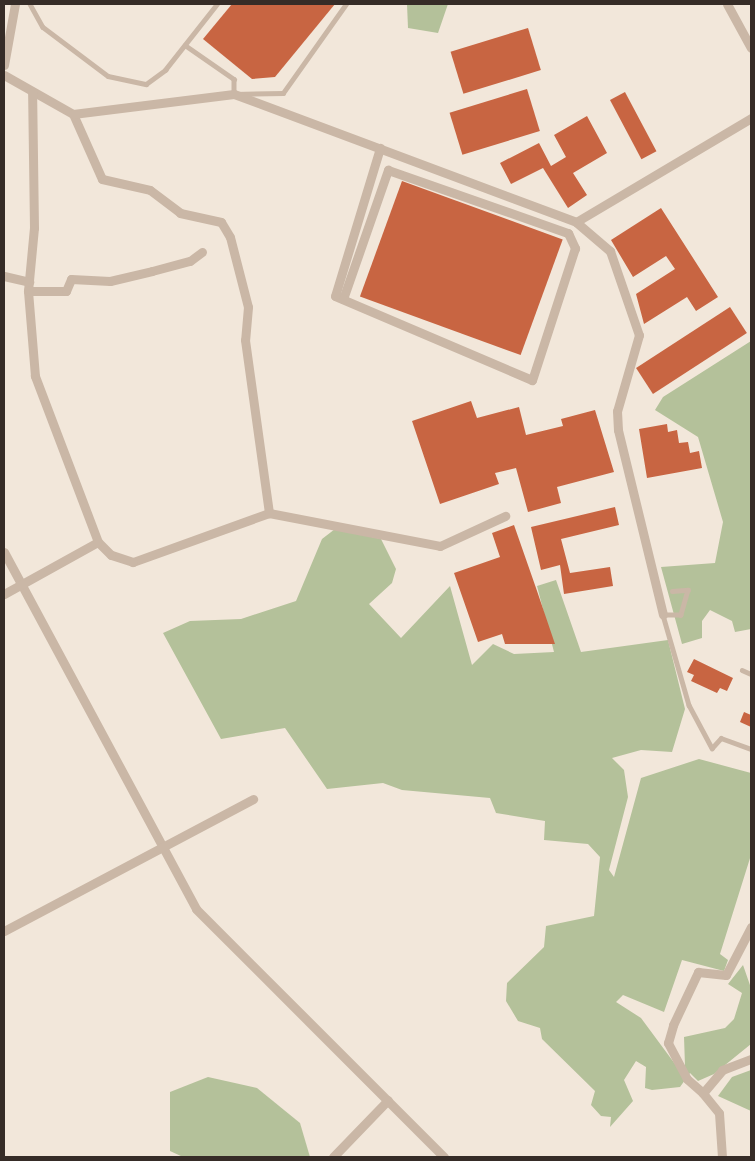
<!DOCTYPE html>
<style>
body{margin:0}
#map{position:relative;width:755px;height:1161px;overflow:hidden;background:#f2e7da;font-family:Arial,sans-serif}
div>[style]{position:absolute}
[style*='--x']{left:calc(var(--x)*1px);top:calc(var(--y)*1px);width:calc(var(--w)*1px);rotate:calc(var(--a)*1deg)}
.green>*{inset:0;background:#b4c19a}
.building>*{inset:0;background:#c86542;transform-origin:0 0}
.lane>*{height:4.5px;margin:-2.25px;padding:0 2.25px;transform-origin:2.25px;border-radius:2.25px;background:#cab7a6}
.street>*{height:9px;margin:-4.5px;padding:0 4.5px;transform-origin:4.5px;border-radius:4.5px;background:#cab7a6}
span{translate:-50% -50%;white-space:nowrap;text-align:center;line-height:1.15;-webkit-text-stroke:4px #faf1e7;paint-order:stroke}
.frame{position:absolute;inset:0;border:5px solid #362c27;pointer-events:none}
</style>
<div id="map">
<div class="green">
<div style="clip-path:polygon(407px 4px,448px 4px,438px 33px,408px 28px)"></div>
<div style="clip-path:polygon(751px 341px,751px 629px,735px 632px,732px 621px,710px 610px,702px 621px,702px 638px,682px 644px,661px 567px,715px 563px,723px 522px,698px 437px,655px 410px,663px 397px)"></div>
<div style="clip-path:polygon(335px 529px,381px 539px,396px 569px,392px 583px,369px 604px,401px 638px,450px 586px,472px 665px,493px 644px,514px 654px,554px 652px,537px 586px,556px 580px,581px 652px,668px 640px,685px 709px,672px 752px,641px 750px,612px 758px,624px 770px,628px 797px,609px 870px,614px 877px,641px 778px,699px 759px,751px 773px,751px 855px,720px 954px,728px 960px,724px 971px,682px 960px,664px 1012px,623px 995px,616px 1002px,641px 1018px,675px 1064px,685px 1066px,684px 1037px,725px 1028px,734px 1019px,742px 993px,728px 984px,743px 965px,751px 988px,751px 1044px,714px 1074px,698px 1081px,690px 1073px,680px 1087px,652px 1090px,645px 1088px,646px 1067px,636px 1061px,624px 1080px,633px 1101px,610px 1127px,611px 1117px,601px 1116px,591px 1105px,595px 1091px,542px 1039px,540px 1028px,518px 1021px,506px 1001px,507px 983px,544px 947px,546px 926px,594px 916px,600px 857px,588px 844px,544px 840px,545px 821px,496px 813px,490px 798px,402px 790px,383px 783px,327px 789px,285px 728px,221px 739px,163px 633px,190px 621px,241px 619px,296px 601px,322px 539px)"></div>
<div style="clip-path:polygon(751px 1070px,751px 1111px,718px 1096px,732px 1077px)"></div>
<div style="clip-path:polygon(208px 1077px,257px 1088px,300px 1123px,310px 1157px,183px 1157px,170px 1151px,170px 1092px)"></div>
</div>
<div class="building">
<div style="clip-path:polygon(232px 4px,335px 4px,275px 77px,252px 79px,203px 39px)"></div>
<div style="left:528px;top:28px;width:44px;height:81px;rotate:73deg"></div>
<div style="left:527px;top:89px;width:44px;height:81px;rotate:73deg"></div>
<div style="left:625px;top:92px;width:67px;height:17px;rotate:62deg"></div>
<div style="clip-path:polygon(587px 116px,607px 153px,573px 173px,587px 195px,568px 208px,543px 168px,511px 184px,500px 163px,539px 143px,551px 166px,566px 157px,554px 135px)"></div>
<div style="left:402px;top:181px;width:171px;height:123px;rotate:20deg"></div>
<div style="clip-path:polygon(661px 208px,718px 297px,696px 311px,687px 297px,644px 324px,636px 294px,675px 269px,666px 256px,633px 277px,611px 240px)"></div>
<div style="left:730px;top:307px;width:31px;height:112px;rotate:57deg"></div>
<div style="clip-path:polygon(471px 401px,477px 418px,519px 407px,526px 435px,563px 426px,561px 419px,595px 410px,614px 472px,557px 487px,561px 503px,528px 512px,516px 468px,495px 473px,499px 484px,440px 504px,412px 421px)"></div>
<div style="clip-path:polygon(667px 424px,668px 432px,677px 430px,679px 443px,688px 442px,690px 453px,699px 451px,702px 468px,647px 478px,639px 429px)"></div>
<div style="clip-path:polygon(615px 507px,619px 525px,561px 539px,570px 573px,610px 567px,613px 586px,564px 594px,560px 565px,541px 570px,531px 527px)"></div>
<div style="clip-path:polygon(514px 525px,536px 588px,555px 644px,505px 644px,502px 634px,478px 642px,454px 573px,500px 557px,492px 533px)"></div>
<div style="clip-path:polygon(694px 659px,733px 678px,727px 691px,720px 688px,717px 693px,691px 681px,694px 675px,687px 672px)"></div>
<div style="clip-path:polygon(744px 712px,751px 715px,751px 727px,740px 722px)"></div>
</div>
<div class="lane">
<div style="--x:30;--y:4;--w:26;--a:61"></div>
<div style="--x:43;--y:27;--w:81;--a:37"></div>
<div style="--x:108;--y:76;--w:39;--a:12"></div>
<div style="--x:146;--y:84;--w:24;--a:-36"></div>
<div style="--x:165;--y:70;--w:84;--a:-51.8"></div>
<div style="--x:185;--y:45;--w:60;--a:34.8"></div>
<div style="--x:234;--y:79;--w:15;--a:90"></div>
<div style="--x:234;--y:94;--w:49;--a:-1.2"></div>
<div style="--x:283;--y:93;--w:109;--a:-54.7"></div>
<div style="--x:672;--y:591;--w:16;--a:-4"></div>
<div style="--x:688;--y:590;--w:26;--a:106"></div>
<div style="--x:681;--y:615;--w:18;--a:180"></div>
<div style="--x:663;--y:615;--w:94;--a:73.9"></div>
<div style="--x:689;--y:705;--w:49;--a:61.9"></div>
<div style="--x:712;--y:748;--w:13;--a:-48"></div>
<div style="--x:721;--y:738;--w:32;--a:20"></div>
<div style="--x:742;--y:670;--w:10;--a:24"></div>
</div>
<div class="street">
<div style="--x:727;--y:4;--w:50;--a:61.4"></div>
<div style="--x:4;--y:65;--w:62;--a:-79.8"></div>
<div style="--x:4;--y:75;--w:79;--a:29.5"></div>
<div style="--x:73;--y:114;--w:71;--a:66"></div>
<div style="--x:102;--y:179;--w:49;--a:12.9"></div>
<div style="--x:150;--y:190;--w:38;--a:37"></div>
<div style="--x:180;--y:213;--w:42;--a:12.4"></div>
<div style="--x:221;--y:222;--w:17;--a:59"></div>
<div style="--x:230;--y:237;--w:72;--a:75.6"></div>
<div style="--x:248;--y:307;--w:33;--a:95"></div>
<div style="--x:245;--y:340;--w:175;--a:82.1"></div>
<div style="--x:269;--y:513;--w:145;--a:160.2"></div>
<div style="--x:133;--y:562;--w:23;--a:-162"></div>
<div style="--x:111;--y:555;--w:18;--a:-135"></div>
<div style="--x:98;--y:542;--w:178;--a:-110.8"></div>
<div style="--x:35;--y:376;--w:85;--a:-94.7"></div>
<div style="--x:28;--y:291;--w:63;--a:-84.6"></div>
<div style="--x:34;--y:228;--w:136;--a:-90.8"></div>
<div style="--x:73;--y:114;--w:162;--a:-7.1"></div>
<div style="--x:234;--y:94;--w:365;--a:20.5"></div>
<div style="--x:576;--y:222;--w:204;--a:-30.7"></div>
<div style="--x:576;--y:222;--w:45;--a:40.5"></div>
<div style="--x:610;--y:251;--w:89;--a:71"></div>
<div style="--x:639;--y:335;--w:79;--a:106.1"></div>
<div style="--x:617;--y:411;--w:19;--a:87"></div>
<div style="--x:618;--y:430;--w:190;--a:76.3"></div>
<div style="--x:4;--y:276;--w:26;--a:13"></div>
<div style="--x:28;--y:291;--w:38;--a:0"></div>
<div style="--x:66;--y:291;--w:13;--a:-67"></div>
<div style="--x:71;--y:279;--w:39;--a:3"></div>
<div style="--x:110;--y:281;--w:43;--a:-13.4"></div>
<div style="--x:152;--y:271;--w:39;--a:-15"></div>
<div style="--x:190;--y:261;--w:15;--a:-37"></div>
<div style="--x:343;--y:299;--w:137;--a:-70.8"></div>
<div style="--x:388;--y:170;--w:191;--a:19.3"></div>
<div style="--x:568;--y:233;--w:17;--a:65"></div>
<div style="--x:575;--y:248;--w:139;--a:108"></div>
<div style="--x:532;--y:380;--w:214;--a:-156.9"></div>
<div style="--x:335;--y:296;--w:155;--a:-73.1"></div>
<div style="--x:269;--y:513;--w:174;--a:10.9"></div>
<div style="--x:440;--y:546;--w:72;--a:-24.8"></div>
<div style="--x:4;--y:552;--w:405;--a:61.7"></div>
<div style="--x:196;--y:909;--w:351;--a:45"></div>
<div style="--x:4;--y:594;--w:107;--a:-29"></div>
<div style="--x:4;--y:931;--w:282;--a:-27.9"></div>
<div style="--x:703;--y:1093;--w:21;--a:-139"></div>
<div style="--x:687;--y:1079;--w:41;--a:-117.8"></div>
<div style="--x:668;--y:1043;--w:19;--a:-74"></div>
<div style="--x:673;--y:1025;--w:59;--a:-64.7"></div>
<div style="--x:698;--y:972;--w:28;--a:6"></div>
<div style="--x:726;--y:975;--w:54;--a:-62.5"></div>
<div style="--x:333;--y:1157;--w:79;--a:-46"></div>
<div style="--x:722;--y:1157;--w:44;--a:-93.9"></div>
<div style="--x:719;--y:1113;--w:26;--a:-129"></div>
<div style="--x:703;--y:1093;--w:30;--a:-50"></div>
<div style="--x:722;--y:1070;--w:31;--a:-21"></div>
</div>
<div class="frame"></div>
</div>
